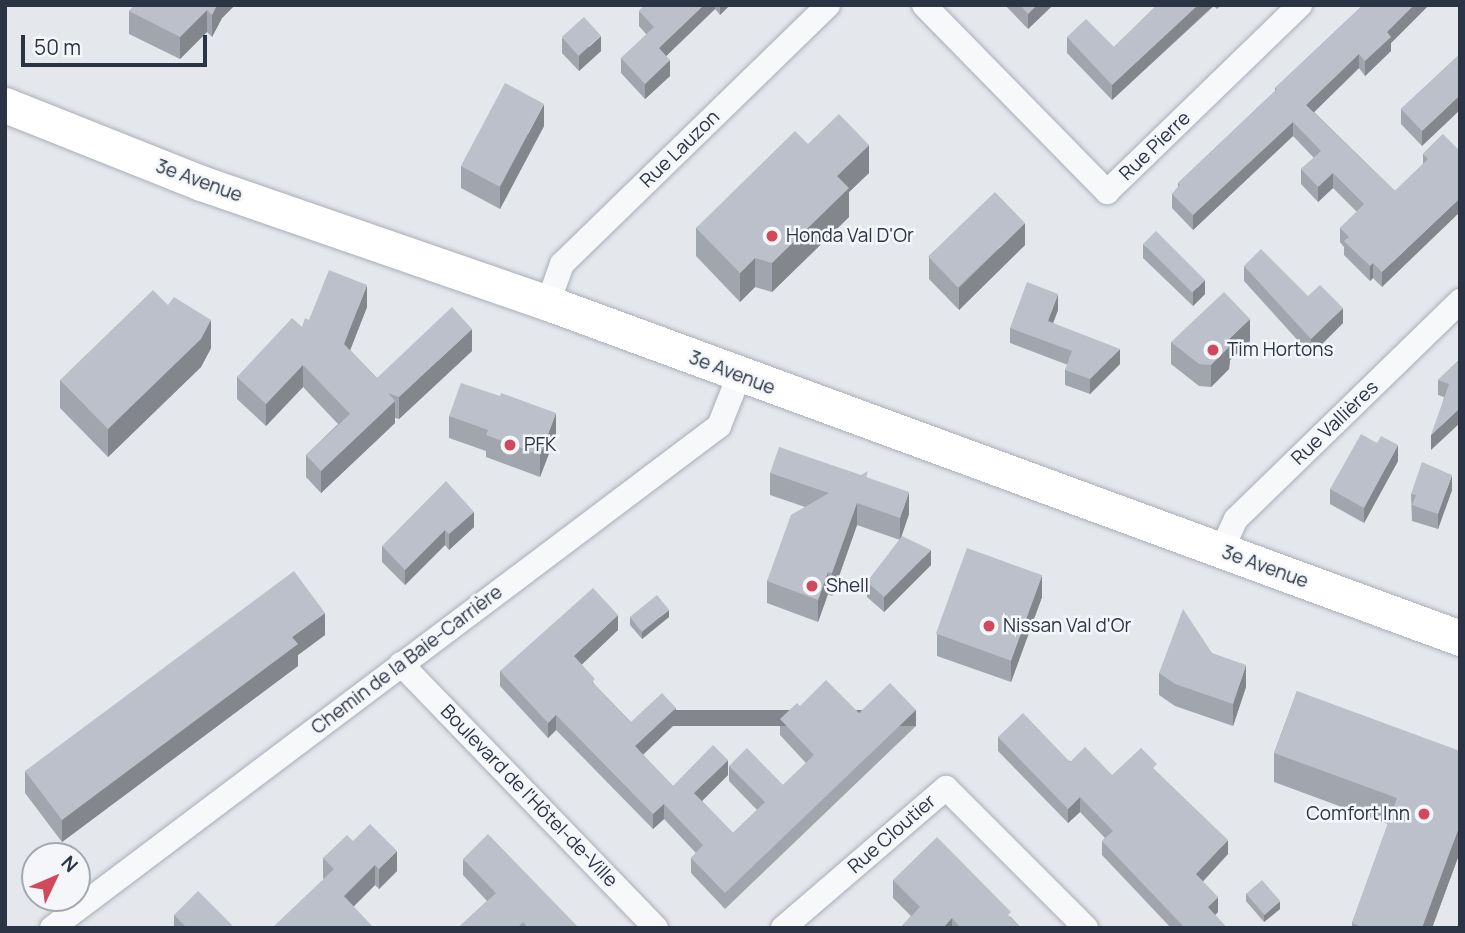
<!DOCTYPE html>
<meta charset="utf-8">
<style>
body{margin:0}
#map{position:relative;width:1465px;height:933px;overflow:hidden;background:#e4e7ec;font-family:Manrope,sans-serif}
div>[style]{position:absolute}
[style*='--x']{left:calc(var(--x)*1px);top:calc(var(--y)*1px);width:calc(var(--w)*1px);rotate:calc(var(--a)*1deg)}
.roads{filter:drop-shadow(0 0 2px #a9aeb7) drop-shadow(0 0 2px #a9aeb7)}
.minor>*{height:24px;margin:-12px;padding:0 12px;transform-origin:12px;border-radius:12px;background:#f7f8fa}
.secondary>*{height:35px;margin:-17.5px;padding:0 17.5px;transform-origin:17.5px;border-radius:17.5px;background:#fff}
.wall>*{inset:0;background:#a1a5ae}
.shaded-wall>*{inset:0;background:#83868d;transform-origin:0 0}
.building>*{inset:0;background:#bbc0ca;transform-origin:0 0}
.dots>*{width:19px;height:19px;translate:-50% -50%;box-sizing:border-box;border:4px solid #f4f6f9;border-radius:50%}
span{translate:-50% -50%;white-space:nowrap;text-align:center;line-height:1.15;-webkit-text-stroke:5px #f4f6f9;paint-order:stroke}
.street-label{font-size:19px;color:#2b3445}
.poi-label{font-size:19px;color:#2b3445}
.left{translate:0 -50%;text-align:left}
.right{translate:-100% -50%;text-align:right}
.frame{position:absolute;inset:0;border:7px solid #2b3445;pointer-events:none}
.north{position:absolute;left:21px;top:842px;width:70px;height:70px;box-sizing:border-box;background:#f4f6f9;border:2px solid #a4a8b1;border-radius:50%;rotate:46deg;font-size:19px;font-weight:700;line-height:28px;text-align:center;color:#2b3445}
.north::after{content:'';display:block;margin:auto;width:24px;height:32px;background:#d1495b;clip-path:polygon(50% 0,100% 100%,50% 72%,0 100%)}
.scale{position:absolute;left:21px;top:35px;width:186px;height:32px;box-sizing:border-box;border:4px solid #2b3445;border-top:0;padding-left:9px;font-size:21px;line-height:24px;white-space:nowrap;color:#2b3445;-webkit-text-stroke:5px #f4f6f9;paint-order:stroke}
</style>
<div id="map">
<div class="roads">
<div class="minor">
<div style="--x:924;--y:5;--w:262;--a:45.6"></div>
<div style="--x:1107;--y:192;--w:269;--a:-44.1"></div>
<div style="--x:548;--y:303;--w:41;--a:-70.3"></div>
<div style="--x:562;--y:264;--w:371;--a:-44.2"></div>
<div style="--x:1221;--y:551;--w:35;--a:-65"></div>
<div style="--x:1236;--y:519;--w:313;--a:-44.2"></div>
<div style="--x:401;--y:664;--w:367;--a:46"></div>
<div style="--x:52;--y:928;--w:835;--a:-36.97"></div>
<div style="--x:719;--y:426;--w:54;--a:-68.2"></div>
<div style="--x:783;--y:928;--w:215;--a:-40.7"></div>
<div style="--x:946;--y:788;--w:198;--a:45"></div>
</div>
<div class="secondary">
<div style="--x:5;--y:105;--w:211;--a:21.7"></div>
<div style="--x:201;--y:183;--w:367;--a:19.1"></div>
<div style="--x:548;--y:303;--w:972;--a:20.17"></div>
</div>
</div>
<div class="wall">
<div style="clip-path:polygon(135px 5px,235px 5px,222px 18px,212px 37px,207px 32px,180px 59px,129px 34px,129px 11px)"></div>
<div style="clip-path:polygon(645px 5px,730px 5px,720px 15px,715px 9px,666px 56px,670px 76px,645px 99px,621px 73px,621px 58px,647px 35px,639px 26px,639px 11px)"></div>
<div style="clip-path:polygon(1005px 5px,1052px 5px,1052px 6px,1028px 29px)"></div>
<div style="clip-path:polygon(1157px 5px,1222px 5px,1217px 9px,1214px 6px,1112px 100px,1067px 53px,1067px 37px,1114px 47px)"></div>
<div style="clip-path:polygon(1363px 5px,1429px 5px,1391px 43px,1391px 51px,1365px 76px,1359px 68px,1314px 112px,1395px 191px,1423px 164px,1423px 154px,1443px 134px,1382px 287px,1373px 278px,1370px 281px,1344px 255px,1344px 247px,1340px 242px,1340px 228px,1357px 212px,1333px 188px,1318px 202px,1301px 184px,1301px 169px,1314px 158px,1293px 136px,1193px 230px,1172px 208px,1172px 194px,1178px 187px,1178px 183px,1275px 91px,1275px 88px)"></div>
<div style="clip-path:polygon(562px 38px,601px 51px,579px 71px,562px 53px)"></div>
<div style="clip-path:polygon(1460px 54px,1422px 146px,1401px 124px,1401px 109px)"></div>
<div style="clip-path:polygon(544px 126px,500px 209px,461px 188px,461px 166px)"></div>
<div style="clip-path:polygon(808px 144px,869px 173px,849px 192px,849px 217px,772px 292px,755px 287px,740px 302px,696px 256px,696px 228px)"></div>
<div style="clip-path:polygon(1143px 244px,1205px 294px,1193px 306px,1143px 258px)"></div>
<div style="clip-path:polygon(1025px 245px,959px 310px,929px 279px,929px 257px)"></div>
<div style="clip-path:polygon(1244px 266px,1343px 323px,1311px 355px,1244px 281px)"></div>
<div style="clip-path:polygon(367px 307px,350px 350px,377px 378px,472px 351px,399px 419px,395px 418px,395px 423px,321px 493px,306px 477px,306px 455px,338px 424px,303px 387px,266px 426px,237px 399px,237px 377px,302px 327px,309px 320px)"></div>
<div style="clip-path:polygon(1058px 310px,1053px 323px,1120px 364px,1090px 394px,1065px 385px,1065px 370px,1068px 365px,1010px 343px,1010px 328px)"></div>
<div style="clip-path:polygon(1250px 341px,1230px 360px,1229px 369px,1211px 387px,1199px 386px,1171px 364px,1171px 342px)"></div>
<div style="clip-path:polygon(211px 348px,201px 367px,108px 457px,60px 408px,60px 380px)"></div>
<div style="clip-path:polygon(1460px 359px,1431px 450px,1444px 397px,1438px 395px,1438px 380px)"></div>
<div style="clip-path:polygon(449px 416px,556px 435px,540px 477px,486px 457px,486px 451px,449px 438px)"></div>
<div style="clip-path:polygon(1398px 461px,1364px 523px,1330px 504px,1330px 489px)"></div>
<div style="clip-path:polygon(770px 473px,868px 478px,909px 514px,901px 538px,931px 565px,884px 612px,867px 597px,867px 582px,900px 540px,857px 525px,832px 596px,828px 594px,818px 622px,767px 603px,767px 581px,805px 507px,770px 495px)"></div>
<div style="clip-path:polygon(1452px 490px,1438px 529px,1412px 521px,1411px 494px)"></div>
<div style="clip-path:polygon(474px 512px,474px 527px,449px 550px,445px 545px,405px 585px,382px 562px,382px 546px)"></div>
<div style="clip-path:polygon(1042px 597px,1011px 682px,937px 656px,937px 634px)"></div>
<div style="clip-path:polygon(630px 617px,669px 617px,642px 639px,630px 625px)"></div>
<div style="clip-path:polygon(618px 630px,581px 665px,595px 685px,631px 722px,676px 723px,643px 755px,673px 786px,728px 775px,702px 801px,733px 833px,757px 810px,729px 781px,729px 766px,783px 785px,806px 763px,780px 735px,780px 719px,800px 706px,859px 713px,916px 726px,725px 909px,691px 873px,691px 858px,696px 853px,664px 819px,653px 829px,556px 730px,548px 738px,500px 686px,500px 671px)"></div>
<div style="clip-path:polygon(325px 635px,298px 655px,298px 666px,62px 842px,25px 793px,25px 771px)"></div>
<div style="clip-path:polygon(1212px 653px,1246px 687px,1233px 726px,1175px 706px,1159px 695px,1159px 673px)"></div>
<div style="clip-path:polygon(1297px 691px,1460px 852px,1432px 928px,1352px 928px,1352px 923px,1388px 824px,1274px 782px,1274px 753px)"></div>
<div style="clip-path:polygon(998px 737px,1112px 775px,1157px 772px,1228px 854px,1203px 881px,1218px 912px,1215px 915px,1227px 928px,1171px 928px,1102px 855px,1102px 841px,1105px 838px,1080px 812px,1068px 823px,998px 751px)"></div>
<div style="clip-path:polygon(353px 841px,397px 871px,379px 889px,375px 885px,354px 906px,323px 878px,323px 858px)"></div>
<div style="clip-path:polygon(463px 859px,579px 928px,460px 928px,460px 926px,487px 901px,463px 875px)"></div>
<div style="clip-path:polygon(893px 880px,1011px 917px,1021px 928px,900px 928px,911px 916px,893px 898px)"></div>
<div style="clip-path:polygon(1246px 893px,1280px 909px,1264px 922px,1246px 901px)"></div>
<div style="clip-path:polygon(174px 915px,232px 928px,174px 928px)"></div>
</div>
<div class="shaded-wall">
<div style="clip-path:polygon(217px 5px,235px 5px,222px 18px,212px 37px,212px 15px)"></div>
<div style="clip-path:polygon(704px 5px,715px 5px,715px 9px,659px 63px,659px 48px)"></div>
<div style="clip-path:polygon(720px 5px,730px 5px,720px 15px)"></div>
<div style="clip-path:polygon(1037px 5px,1052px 5px,1052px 6px,1028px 29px,1028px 14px)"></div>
<div style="clip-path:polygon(1198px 5px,1214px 5px,1112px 100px,1112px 85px)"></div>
<div style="clip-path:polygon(1414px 5px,1429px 5px,1391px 43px,1391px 51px,1365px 76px,1365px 61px,1387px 32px)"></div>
<div style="clip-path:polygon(207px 10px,207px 32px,180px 59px,180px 37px)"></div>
<div style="clip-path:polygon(601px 36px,601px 51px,579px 71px,579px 56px)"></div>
<div style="clip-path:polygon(1359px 54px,1359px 68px,1306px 120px,1306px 105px)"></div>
<div style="clip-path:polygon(670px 60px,670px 76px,645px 99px,645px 84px)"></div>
<div style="clip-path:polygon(1460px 95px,1460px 110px,1422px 146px,1422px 131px)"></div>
<div style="clip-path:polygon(544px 104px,544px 126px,500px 209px,500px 187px)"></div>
<div style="clip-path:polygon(1293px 122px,1293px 136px,1193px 230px,1193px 215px)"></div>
<div style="clip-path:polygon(869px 145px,869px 173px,849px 192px,849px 217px,772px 292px,772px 263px,837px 176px)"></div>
<div style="clip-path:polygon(1333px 173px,1333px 188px,1318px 202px,1318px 187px)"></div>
<div style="clip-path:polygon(1460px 198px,1460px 212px,1382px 287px,1382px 272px)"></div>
<div style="clip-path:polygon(1025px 223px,1025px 245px,959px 310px,959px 288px)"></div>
<div style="clip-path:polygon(755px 258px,755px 287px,740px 302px,740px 273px)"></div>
<div style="clip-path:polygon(1373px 263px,1373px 278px,1370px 281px,1370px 266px)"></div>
<div style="clip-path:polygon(1205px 280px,1205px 294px,1193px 306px,1193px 292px)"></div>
<div style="clip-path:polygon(367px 285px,367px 307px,344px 366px,344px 344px)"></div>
<div style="clip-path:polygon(1058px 294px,1058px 310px,1048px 336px,1048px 321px)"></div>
<div style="clip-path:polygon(1343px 308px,1343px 323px,1311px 355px,1311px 339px)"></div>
<div style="clip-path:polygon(1250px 319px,1250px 341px,1230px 360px,1229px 369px,1211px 387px,1211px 365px,1230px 338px)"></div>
<div style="clip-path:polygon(211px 320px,211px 348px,201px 367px,108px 457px,108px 429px)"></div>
<div style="clip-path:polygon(472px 329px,472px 351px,399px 419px,399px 397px)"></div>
<div style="clip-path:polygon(1120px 349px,1120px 364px,1090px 394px,1090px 379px)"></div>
<div style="clip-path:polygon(303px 365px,303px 387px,266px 426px,266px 404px)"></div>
<div style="clip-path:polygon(395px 401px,395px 423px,321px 493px,321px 471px)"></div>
<div style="clip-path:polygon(1460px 408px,1460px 423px,1431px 450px,1431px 435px)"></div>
<div style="clip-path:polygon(556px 413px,556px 435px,540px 477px,540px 455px)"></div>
<div style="clip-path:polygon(1398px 445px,1398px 461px,1364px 523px,1364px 508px)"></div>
<div style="clip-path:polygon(1452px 475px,1452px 490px,1438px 529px,1438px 514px)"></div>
<div style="clip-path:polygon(909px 492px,909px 514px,900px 540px,900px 518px)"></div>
<div style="clip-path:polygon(857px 503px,857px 525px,832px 596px,832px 573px)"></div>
<div style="clip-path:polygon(474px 512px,474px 527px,449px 550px,449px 534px)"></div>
<div style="clip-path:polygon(445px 530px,445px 545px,405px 585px,405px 570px)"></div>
<div style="clip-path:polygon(931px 550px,931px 565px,884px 612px,884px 597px)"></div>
<div style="clip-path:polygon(828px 572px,828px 594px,818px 622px,818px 600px)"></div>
<div style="clip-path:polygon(1042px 575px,1042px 597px,1011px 682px,1011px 660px)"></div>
<div style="clip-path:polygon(669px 610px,669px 617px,642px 639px,642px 632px)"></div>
<div style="clip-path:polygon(325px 613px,325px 635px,298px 655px,298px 666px,62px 842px,62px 820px,292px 637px)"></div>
<div style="clip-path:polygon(618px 615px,618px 630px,574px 672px,574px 656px)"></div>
<div style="clip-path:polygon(1246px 665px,1246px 687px,1233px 726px,1233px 704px)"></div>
<div style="clip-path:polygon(676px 708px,676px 723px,635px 762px,635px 746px)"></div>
<div style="left:916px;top:710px;width:16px;height:265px;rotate:90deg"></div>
<div style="clip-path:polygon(556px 715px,556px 730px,548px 738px,548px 723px)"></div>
<div style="clip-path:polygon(728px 760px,728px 775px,694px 809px,694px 793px)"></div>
<div style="clip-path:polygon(1080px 797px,1080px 812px,1068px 823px,1068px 809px)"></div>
<div style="clip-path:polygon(664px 804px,664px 819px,653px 829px,653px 814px)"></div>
<div style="clip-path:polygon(1460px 824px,1460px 852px,1432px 928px,1422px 928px)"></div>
<div style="clip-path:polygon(1228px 840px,1228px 854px,1196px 889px,1196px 874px)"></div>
<div style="clip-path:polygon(397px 851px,397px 871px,379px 889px,379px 869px)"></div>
<div style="clip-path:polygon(375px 865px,375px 885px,344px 916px,344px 896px)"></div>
<div style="clip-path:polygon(1218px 897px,1218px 912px,1208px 922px,1208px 907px)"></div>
<div style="clip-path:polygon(1280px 901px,1280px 909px,1264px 922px,1264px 914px)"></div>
<div style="clip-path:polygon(952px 918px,952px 928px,943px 928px)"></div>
</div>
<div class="building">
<div style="clip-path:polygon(135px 5px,217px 5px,212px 15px,207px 10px,180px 37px,129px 11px)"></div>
<div style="clip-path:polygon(645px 5px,704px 5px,659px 48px,670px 60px,645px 84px,621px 58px,654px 27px,639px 11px)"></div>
<div style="clip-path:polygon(1020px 5px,1037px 5px,1028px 14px)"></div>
<div style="clip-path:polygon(1157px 5px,1198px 5px,1112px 85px,1067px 37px,1086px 19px,1114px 47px)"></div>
<div style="clip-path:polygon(1363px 5px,1414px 5px,1387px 32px,1391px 37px,1365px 61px,1359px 54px,1306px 105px,1395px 191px,1428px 159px,1423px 154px,1443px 134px,1460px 151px,1460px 198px,1382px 272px,1373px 263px,1370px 266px,1344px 241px,1349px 237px,1340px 228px,1364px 204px,1333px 173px,1318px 187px,1301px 169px,1321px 151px,1293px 122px,1193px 215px,1172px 194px,1180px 185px,1178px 183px,1277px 89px,1275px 88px)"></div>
<div style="left:584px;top:17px;width:25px;height:30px;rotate:48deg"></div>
<div style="clip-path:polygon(1460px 54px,1460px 95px,1422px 131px,1401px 109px)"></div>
<div style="left:505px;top:83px;width:44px;height:94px;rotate:28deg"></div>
<div style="clip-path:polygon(839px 114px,869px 145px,837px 176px,849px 188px,772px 263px,755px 258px,740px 273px,696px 228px,795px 131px,808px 144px)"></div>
<div style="left:995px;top:192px;width:43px;height:93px;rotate:46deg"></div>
<div style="left:1156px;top:231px;width:69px;height:18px;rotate:45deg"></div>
<div style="clip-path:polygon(1261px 249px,1308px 296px,1320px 285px,1343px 308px,1311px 339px,1244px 266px)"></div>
<div style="clip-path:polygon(329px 270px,367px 285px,344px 344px,377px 378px,452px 307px,472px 329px,399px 397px,388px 393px,395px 401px,321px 471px,306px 455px,350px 414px,303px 365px,266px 404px,237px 377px,292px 318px,302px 327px,305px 318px,309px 320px)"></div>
<div style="clip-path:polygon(1027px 282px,1058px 294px,1048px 321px,1120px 349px,1090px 379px,1065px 370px,1072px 351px,1010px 328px)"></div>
<div style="clip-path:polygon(153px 290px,168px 305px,174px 297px,211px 320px,201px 339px,108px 429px,60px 380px)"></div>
<div style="clip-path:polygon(1224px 292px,1250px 319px,1230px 338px,1229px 347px,1211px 365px,1199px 364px,1171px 342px)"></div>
<div style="clip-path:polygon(1460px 359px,1460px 408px,1431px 435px,1449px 384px,1438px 380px)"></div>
<div style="clip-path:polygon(461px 383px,500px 396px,501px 393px,556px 413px,540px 455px,486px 435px,488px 430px,449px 416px)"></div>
<div style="clip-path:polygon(1361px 434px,1377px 443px,1381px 436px,1398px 445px,1364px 508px,1330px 489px)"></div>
<div style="clip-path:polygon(779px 447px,861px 475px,868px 471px,866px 477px,909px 492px,900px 518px,857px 503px,832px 573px,828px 572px,818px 600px,767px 581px,791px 515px,829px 493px,770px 473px)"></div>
<div style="clip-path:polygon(1422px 462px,1452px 475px,1438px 514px,1412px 505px,1416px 495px,1411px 494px)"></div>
<div style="clip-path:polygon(446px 481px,474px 512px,449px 534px,445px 530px,405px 570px,382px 546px)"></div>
<div style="clip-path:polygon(902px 536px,931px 550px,884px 597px,867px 582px)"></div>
<div style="left:967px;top:548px;width:80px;height:91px;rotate:20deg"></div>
<div style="clip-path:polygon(294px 571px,325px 613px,292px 637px,298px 644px,62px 820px,25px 771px)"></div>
<div style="clip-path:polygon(593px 588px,618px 615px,574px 656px,595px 679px,592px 682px,631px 722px,662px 693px,676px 708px,635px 746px,673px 786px,713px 745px,728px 760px,694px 793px,733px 833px,765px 802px,729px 766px,747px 748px,783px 785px,814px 755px,780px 719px,797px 703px,800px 706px,826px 680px,859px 713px,890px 683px,916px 710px,725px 893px,691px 858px,703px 845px,664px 804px,653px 814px,556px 715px,548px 723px,500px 671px)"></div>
<div style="left:657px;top:595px;width:19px;height:35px;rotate:51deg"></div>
<div style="clip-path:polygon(1183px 609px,1212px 653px,1246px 665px,1233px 704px,1175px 684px,1159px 673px)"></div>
<div style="clip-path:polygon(1297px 691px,1460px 751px,1460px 824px,1422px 928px,1364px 928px,1352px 923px,1397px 798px,1274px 753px)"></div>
<div style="clip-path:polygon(1023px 713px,1070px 762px,1085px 747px,1112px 775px,1141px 748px,1157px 764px,1153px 768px,1228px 840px,1196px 874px,1218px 897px,1208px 907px,1227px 928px,1185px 928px,1102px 841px,1113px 831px,1080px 797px,1068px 809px,998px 737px)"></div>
<div style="clip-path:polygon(370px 824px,397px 851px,379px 869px,375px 865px,344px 896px,374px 928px,272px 928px,334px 869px,323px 858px,347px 835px,353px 841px)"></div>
<div style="clip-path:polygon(488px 834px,579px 928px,528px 928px,523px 922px,517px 928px,461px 928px,460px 926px,496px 893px,463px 859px)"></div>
<div style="clip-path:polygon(937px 837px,1011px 912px,1008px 915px,1021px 928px,961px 928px,952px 918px,943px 928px,900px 928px,920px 907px,893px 880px)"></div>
<div style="left:1262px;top:880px;width:28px;height:21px;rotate:49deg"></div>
<div style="clip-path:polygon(198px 891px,232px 925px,229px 928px,187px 928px,174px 915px)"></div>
</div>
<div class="dots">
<div style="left:772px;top:236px;background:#d1495b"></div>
<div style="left:1213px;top:350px;background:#d1495b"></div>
<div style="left:510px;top:445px;background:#d1495b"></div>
<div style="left:812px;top:586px;background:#d1495b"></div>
<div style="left:989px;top:626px;background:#d1495b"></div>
<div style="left:1424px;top:814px;background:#d1495b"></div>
</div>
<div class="street-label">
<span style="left:1155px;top:146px;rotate:-44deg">Rue Pierre</span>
<span style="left:680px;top:149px;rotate:-44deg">Rue Lauzon</span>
<span style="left:199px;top:181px;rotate:20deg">3e Avenue</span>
<span style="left:732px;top:373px;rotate:21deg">3e Avenue</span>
<span style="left:1335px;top:423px;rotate:-44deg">Rue Vallières</span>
<span style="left:1265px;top:567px;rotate:20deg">3e Avenue</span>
<span style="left:407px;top:660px;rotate:-37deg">Chemin de la Baie-Carrière</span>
<span style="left:529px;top:796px;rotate:46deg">Boulevard de l'Hôtel-de-Ville</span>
<span style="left:892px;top:834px;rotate:-41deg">Rue Cloutier</span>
</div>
<div class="poi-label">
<span class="left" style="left:786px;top:236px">Honda Val D'Or</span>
<span class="left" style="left:1227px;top:350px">Tim Hortons</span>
<span class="left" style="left:524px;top:445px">PFK</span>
<span class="left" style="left:826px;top:586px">Shell</span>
<span class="left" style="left:1003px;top:626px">Nissan Val d'Or</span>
<span class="right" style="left:1410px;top:814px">Comfort Inn</span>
</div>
<div class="frame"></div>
<div class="north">N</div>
<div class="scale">50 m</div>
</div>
